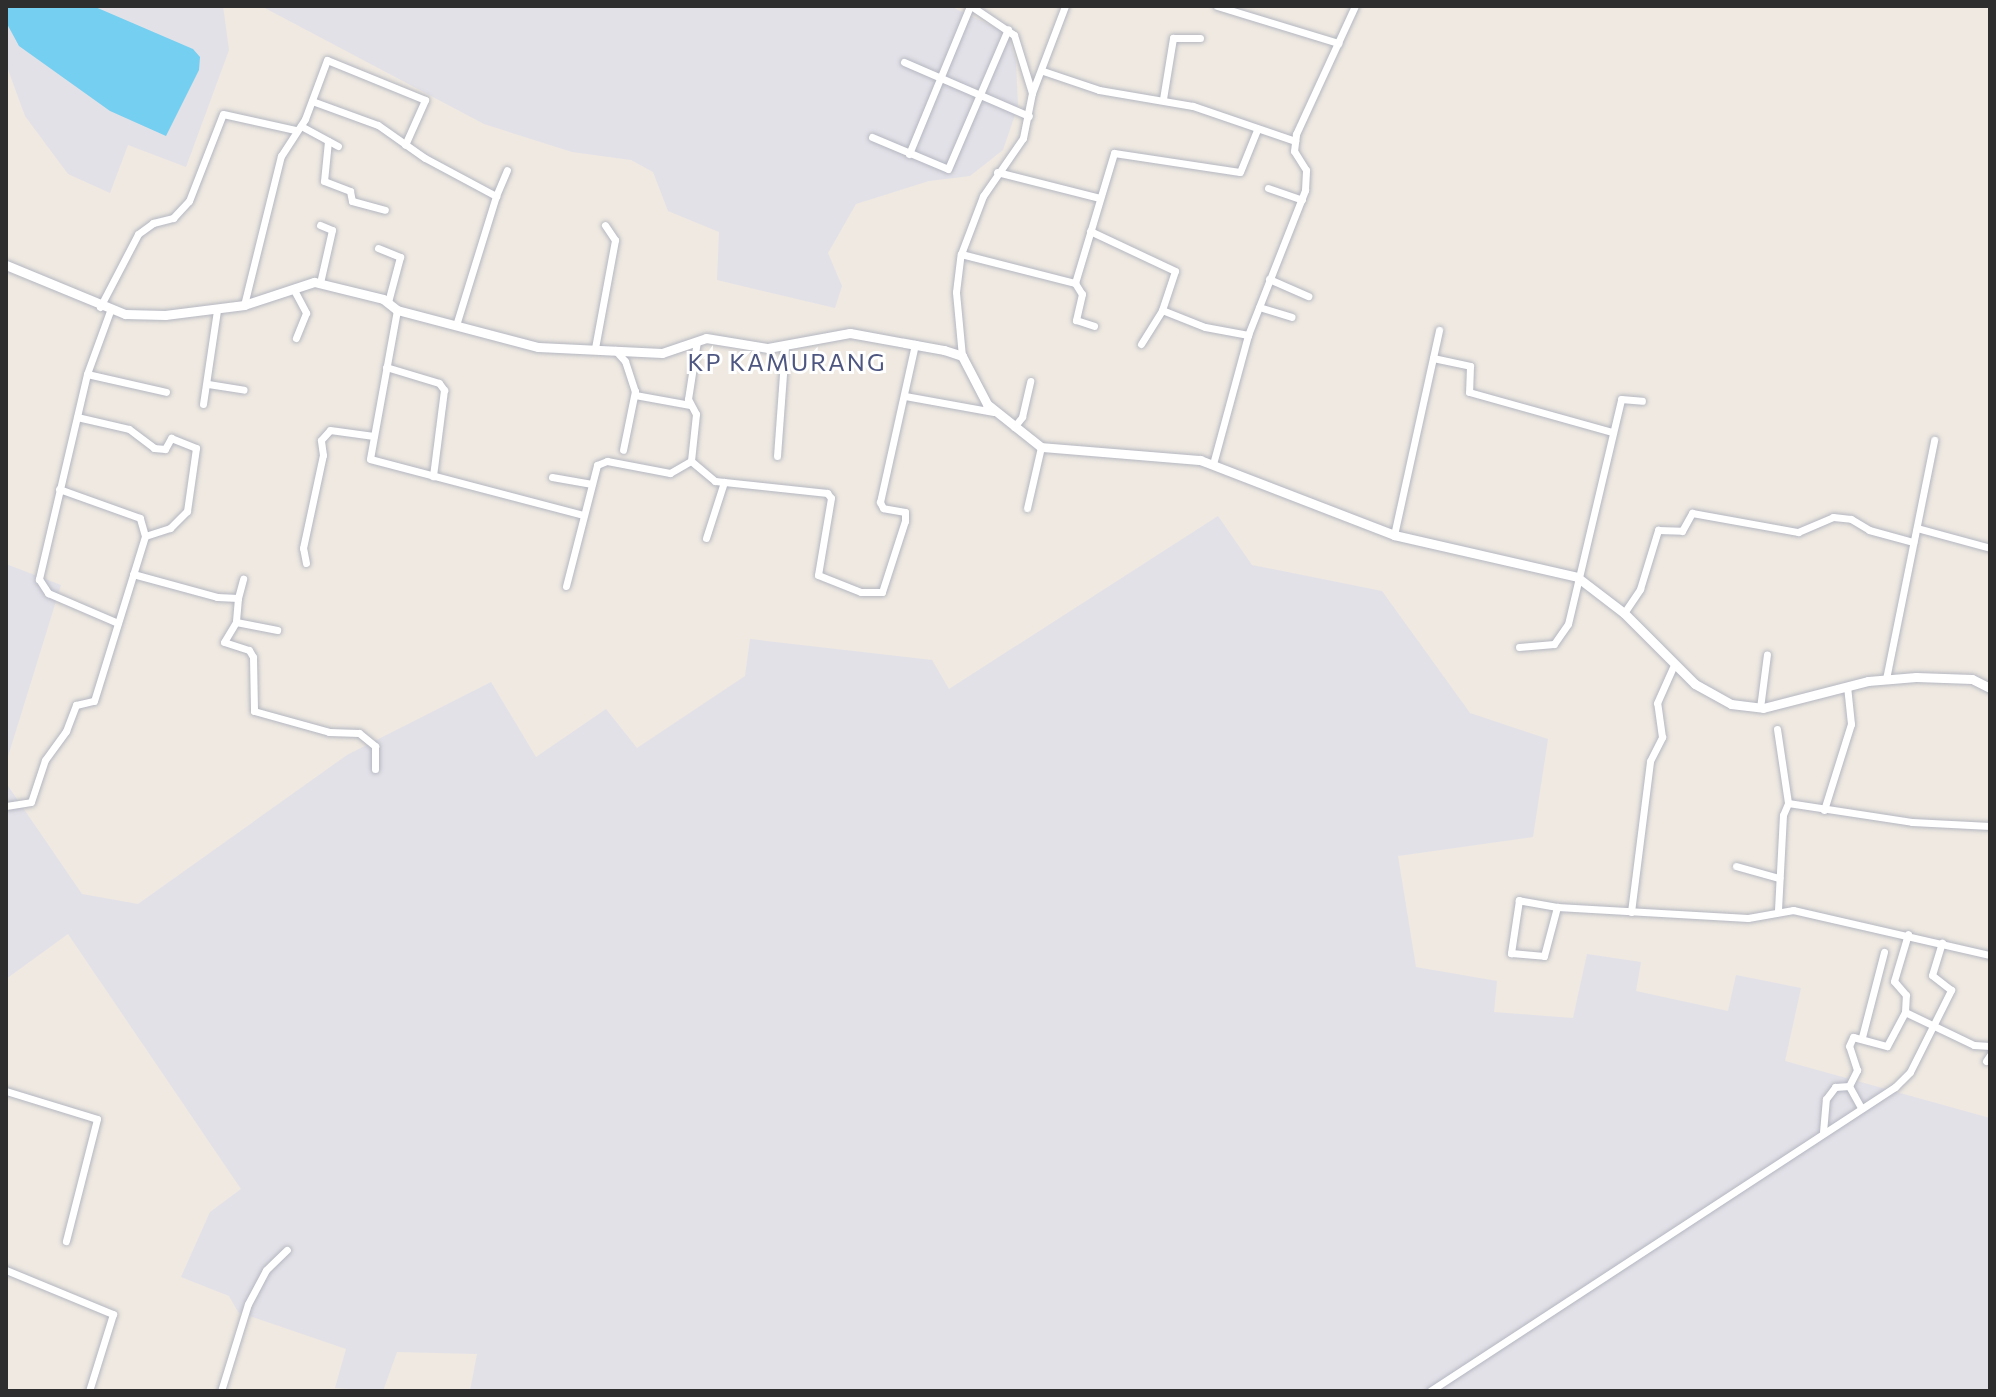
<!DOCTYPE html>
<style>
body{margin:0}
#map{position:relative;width:1996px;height:1397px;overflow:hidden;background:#efe9e1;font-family:Commissioner,sans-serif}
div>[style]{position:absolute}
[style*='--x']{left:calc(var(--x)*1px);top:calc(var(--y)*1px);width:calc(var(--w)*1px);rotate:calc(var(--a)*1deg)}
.industrial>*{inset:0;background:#e3e1e8}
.water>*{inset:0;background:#75cff0}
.roads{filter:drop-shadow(0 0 2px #b4b7c1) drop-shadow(0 0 2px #b4b7c1)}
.minor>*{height:7px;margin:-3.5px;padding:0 3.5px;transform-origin:3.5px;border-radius:3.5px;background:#fff}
.tertiary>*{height:9px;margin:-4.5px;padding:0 4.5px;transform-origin:4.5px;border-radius:4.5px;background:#fff}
span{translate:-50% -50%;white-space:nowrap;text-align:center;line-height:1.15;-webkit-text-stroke:6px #fff;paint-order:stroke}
.neighbourhood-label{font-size:24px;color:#4d5680;letter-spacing:2px}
.frame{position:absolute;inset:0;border:8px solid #2e2e2e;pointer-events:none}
</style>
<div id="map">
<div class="industrial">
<div style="clip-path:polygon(6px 6px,223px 6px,229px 50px,186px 167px,128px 145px,110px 193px,68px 174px,25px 116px,6px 64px)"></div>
<div style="clip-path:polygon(261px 6px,950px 6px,1007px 33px,1016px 61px,1018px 106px,1003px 150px,970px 176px,929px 181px,856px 204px,828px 253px,842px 286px,835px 308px,717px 280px,719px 232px,668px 211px,653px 172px,631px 160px,572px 152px,484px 124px)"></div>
<div style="clip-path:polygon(1218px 516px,1252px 565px,1382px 591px,1470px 713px,1548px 739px,1533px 837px,1398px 856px,1416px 967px,1497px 981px,1494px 1012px,1573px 1018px,1587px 954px,1641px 962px,1636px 991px,1728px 1011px,1736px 975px,1801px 988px,1785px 1061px,1990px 1118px,1990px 1391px,470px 1391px,477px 1354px,397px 1352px,383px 1391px,335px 1388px,346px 1349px,238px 1312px,229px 1296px,181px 1277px,210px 1212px,241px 1189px,68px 934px,6px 979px,6px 783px,82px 894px,138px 904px,347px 755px,491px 682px,536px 757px,606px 709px,637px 748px,745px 676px,750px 639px,932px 660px,949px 689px)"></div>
<div style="clip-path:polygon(6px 564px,61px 585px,6px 763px)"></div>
</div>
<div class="water">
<div style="clip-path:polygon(6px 6px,93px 6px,193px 49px,200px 57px,199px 70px,166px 136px,110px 111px,19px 46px,6px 22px)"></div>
</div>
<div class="roads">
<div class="minor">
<div style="--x:1217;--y:6;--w:127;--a:17"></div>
<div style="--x:904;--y:62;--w:136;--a:23.4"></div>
<div style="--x:1043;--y:71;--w:59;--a:18.7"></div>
<div style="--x:1099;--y:90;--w:95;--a:9.7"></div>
<div style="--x:1193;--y:106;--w:108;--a:18.9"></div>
<div style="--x:1032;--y:93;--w:93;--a:-69.2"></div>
<div style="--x:1163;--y:99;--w:62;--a:-80.7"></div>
<div style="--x:1173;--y:38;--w:27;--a:0"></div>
<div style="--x:312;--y:101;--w:70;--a:20"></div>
<div style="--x:378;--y:125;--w:57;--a:35.1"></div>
<div style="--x:425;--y:158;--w:81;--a:28.2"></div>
<div style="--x:496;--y:196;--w:135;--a:107.2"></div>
<div style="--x:301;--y:126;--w:42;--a:28.4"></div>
<div style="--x:872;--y:137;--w:82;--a:22.8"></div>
<div style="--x:948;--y:169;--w:152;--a:-66.8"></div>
<div style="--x:328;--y:141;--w:40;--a:95.7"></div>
<div style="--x:324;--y:181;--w:28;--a:21"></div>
<div style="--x:350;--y:191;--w:10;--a:79"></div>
<div style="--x:352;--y:201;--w:34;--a:15"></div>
<div style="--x:909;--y:154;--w:160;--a:-67.6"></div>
<div style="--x:997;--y:172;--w:106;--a:14.2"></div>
<div style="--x:1268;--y:188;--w:36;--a:19"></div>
<div style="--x:496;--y:196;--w:28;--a:-67"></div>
<div style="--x:320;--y:225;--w:13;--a:23"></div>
<div style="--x:332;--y:230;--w:54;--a:102.8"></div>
<div style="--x:1090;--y:231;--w:94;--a:25.2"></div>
<div style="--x:1175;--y:271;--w:41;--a:108.4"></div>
<div style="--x:1162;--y:310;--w:46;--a:21.6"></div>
<div style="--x:1205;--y:327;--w:44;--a:10.5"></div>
<div style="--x:378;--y:248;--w:24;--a:22"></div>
<div style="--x:400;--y:257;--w:47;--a:104.9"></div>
<div style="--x:961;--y:254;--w:118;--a:14.3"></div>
<div style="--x:1075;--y:283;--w:136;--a:-73.3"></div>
<div style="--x:1114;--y:153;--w:127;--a:8.6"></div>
<div style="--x:1240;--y:172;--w:45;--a:-68"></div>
<div style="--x:1269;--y:279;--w:43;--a:23.6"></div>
<div style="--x:1075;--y:283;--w:13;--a:58"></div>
<div style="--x:1082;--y:294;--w:27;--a:103"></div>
<div style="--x:1076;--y:320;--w:19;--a:18"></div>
<div style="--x:294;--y:290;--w:26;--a:62"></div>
<div style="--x:306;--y:313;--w:27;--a:112"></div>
<div style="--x:244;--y:305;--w:154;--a:-76.1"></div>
<div style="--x:281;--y:156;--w:44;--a:-57"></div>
<div style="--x:305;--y:119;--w:63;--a:-69.6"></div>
<div style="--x:327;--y:60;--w:106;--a:22.2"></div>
<div style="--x:425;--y:100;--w:49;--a:114"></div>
<div style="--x:100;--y:307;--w:82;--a:-62.5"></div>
<div style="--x:138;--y:234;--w:19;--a:-36"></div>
<div style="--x:153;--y:223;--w:21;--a:-14"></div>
<div style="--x:173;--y:218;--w:23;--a:-47"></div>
<div style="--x:189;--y:201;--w:93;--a:-68.7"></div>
<div style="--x:223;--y:114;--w:74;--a:12.5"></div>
<div style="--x:1259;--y:307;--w:34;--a:17"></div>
<div style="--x:397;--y:310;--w:151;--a:100.3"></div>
<div style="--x:370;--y:459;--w:220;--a:14.7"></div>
<div style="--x:110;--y:311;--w:67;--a:110.1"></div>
<div style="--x:87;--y:374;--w:211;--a:103.2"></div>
<div style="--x:39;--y:579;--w:17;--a:57"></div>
<div style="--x:48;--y:593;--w:76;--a:23.2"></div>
<div style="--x:697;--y:341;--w:59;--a:98.8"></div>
<div style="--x:688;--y:399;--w:17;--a:62"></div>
<div style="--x:696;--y:414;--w:47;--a:96.1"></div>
<div style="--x:691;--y:461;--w:31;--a:40"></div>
<div style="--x:715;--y:481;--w:113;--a:6.1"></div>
<div style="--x:827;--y:493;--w:6;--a:51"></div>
<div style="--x:831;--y:498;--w:78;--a:99.6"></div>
<div style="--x:818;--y:575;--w:46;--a:21.6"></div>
<div style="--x:861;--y:592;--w:21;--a:0"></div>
<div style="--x:882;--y:592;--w:75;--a:-72.1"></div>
<div style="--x:905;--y:521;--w:9;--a:-90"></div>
<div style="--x:905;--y:512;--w:22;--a:-170"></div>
<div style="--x:883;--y:508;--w:7;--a:-117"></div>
<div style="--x:880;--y:502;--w:162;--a:-77.5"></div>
<div style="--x:1141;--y:344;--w:40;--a:-58"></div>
<div style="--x:595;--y:348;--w:110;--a:-79.5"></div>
<div style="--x:615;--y:240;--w:18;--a:-124"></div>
<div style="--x:615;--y:350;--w:15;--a:48"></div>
<div style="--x:625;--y:361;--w:32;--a:72"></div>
<div style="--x:635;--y:391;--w:60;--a:101.5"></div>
<div style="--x:962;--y:356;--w:64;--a:-95.4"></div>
<div style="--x:956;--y:292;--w:38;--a:-83"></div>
<div style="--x:961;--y:254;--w:62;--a:-69.2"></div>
<div style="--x:983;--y:196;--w:70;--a:-55.4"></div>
<div style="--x:1023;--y:138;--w:46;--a:-78.7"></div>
<div style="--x:1032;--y:93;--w:61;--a:-107.2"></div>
<div style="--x:1014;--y:35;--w:52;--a:-146"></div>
<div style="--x:1433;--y:358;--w:38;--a:12"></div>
<div style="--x:1470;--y:366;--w:26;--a:92"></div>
<div style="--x:1469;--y:392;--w:148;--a:15.6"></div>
<div style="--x:386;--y:367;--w:55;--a:16.8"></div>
<div style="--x:439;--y:383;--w:9;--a:54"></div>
<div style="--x:444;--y:390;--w:87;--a:97.3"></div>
<div style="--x:87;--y:374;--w:81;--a:12.8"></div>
<div style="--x:208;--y:384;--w:36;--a:9"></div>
<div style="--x:635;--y:395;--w:56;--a:10.3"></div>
<div style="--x:905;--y:396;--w:90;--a:10.2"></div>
<div style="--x:203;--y:404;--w:95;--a:-81.5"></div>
<div style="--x:77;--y:417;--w:53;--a:13"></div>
<div style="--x:129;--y:429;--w:31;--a:37"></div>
<div style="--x:154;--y:448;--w:11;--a:5"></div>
<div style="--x:165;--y:449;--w:13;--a:-61"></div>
<div style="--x:171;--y:438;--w:27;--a:22"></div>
<div style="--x:196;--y:448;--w:64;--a:98.1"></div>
<div style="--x:187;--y:511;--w:24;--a:135"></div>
<div style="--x:170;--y:528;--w:26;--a:162"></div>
<div style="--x:1014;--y:427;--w:13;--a:-51"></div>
<div style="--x:1022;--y:417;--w:37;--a:-77"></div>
<div style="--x:777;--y:456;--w:110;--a:-85.8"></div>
<div style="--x:1213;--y:464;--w:134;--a:-74.8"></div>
<div style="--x:1248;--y:335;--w:156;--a:-68.5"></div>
<div style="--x:1305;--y:190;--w:20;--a:-87"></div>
<div style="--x:1306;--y:170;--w:22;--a:-122"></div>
<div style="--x:1294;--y:151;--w:17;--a:-83"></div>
<div style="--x:1296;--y:134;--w:141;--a:-65.3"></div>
<div style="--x:552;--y:477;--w:39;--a:10"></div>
<div style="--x:1027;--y:508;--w:63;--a:-77.1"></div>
<div style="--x:1917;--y:528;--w:76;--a:15.3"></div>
<div style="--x:1394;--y:535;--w:210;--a:-77.6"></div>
<div style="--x:706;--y:538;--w:59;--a:-72.2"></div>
<div style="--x:306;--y:563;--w:15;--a:-101"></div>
<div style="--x:303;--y:548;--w:95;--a:-77.9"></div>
<div style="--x:323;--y:455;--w:15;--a:-98"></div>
<div style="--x:321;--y:440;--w:13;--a:-48"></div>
<div style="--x:330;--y:430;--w:44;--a:7.8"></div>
<div style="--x:133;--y:574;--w:87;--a:15.3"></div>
<div style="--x:217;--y:597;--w:21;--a:3"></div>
<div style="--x:238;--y:598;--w:20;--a:-75"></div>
<div style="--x:566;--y:586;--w:125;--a:-75.6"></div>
<div style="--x:597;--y:465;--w:11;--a:-22"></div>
<div style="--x:607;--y:461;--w:64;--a:10.8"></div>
<div style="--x:670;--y:473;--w:24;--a:-30"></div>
<div style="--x:238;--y:598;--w:24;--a:95"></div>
<div style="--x:236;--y:622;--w:23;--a:121"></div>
<div style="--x:224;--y:642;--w:26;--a:18"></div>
<div style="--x:249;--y:650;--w:8;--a:60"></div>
<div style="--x:253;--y:657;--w:54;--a:88.9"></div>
<div style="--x:254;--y:711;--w:78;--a:15.6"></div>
<div style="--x:329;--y:732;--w:30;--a:2"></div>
<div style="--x:359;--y:733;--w:21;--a:39"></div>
<div style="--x:375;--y:746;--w:23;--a:90"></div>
<div style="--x:1624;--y:613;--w:29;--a:-56"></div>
<div style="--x:1640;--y:589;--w:62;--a:-73"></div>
<div style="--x:1658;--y:530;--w:24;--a:2"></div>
<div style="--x:1682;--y:531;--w:21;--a:-61"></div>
<div style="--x:1692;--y:513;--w:108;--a:10.2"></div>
<div style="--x:1798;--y:532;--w:38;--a:-23"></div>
<div style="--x:1833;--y:517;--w:18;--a:6"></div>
<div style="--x:1851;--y:519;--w:21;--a:31"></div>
<div style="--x:1869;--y:530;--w:46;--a:15.3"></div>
<div style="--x:236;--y:622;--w:42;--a:11"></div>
<div style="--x:1519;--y:647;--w:35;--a:-5"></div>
<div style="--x:1554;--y:644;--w:24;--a:-55"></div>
<div style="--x:1568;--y:624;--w:231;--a:-76.7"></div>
<div style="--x:1621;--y:399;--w:21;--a:5"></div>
<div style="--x:1886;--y:679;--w:244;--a:-78.6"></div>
<div style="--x:1760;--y:708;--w:54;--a:-82.6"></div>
<div style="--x:1777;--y:729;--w:75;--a:81.5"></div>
<div style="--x:6;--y:806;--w:25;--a:-9"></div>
<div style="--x:31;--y:802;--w:44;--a:-71.6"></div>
<div style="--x:45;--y:760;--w:36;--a:-54"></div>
<div style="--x:66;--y:731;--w:28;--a:-69"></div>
<div style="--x:76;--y:705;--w:18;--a:-13"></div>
<div style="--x:94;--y:701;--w:173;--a:-72.8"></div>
<div style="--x:145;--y:536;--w:19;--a:-106"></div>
<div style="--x:140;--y:518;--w:86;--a:-160.3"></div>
<div style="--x:1824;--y:810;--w:90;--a:-72.6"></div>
<div style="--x:1851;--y:724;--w:38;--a:-96"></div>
<div style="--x:1736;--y:866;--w:45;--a:15.6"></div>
<div style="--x:1557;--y:907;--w:39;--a:-170"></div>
<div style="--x:1519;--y:900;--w:54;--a:98.6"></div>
<div style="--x:1511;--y:953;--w:33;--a:5"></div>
<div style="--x:1544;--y:956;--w:51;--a:-75.1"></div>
<div style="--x:1557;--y:907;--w:191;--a:3.3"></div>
<div style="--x:1748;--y:918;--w:46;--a:-10.1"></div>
<div style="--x:1793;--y:910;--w:202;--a:12.9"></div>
<div style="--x:1778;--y:910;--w:95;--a:-87"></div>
<div style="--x:1783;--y:815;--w:13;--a:-67"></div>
<div style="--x:1788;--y:803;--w:125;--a:8.7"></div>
<div style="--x:1912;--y:822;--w:78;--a:2.9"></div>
<div style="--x:1631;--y:912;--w:152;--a:-82.8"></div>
<div style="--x:1650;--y:761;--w:27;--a:-63"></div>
<div style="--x:1662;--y:737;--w:34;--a:-98"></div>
<div style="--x:1657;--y:703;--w:39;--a:-66"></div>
<div style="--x:1905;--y:1012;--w:76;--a:25.6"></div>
<div style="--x:1974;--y:1045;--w:16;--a:4"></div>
<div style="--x:1862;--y:1037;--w:88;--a:-75.5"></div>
<div style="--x:1986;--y:1061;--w:7;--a:-56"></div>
<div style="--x:1849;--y:1086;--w:18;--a:-63"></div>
<div style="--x:1857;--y:1070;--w:25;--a:-108"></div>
<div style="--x:1849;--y:1046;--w:10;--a:-66"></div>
<div style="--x:1853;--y:1037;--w:35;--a:15"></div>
<div style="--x:1887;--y:1046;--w:38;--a:-62"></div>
<div style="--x:1905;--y:1012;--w:17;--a:-87"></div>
<div style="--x:1906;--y:995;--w:18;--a:-131"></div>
<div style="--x:1894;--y:981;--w:49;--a:-73.4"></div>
<div style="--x:6;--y:1091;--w:95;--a:17.1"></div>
<div style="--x:97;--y:1119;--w:126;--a:104.3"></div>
<div style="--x:1823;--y:1132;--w:33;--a:-85"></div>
<div style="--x:1826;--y:1099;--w:15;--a:-53"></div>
<div style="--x:1835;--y:1087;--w:14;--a:-4"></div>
<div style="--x:1849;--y:1086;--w:23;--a:61"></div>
<div style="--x:6;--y:1270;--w:116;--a:22.4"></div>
<div style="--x:113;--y:1314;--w:81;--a:107.3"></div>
<div style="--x:221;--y:1391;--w:91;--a:-72.8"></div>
<div style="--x:248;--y:1304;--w:38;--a:-62"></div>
<div style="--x:266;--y:1270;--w:29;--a:-44"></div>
<div style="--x:1430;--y:1391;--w:556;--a:-33.18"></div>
<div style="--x:1895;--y:1087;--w:21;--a:-45"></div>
<div style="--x:1910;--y:1072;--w:92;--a:-63.4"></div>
<div style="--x:1951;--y:990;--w:24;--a:-142"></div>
<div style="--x:1932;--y:975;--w:34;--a:-73"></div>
</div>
<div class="tertiary">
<div style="--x:6;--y:265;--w:129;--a:22.4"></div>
<div style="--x:125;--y:314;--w:40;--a:1.4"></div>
<div style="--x:165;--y:315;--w:80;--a:-7.2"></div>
<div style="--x:244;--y:305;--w:74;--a:-18.2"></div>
<div style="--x:314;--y:282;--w:71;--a:13.8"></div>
<div style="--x:383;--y:299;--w:18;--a:38"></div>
<div style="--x:397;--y:310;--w:146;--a:14.7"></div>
<div style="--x:538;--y:347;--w:124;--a:2.8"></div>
<div style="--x:662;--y:353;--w:46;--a:-18.8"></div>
<div style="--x:706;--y:338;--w:63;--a:9.2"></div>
<div style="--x:768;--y:348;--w:83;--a:-10.4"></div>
<div style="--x:850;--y:333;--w:96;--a:10.3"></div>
<div style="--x:944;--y:350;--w:19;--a:18"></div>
<div style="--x:962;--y:356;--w:54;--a:62.5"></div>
<div style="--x:987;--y:404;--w:69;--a:38.5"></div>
<div style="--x:1041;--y:447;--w:160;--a:4.7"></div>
<div style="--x:1200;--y:460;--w:208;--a:21.1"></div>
<div style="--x:1394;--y:535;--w:188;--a:12.9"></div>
<div style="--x:1577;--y:577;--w:59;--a:37.5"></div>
<div style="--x:1624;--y:613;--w:100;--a:45"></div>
<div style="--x:1695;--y:684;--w:41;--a:29.1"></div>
<div style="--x:1731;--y:704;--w:32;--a:7"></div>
<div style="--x:1763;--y:708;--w:108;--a:-14.4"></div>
<div style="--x:1868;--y:681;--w:48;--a:-4.8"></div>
<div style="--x:1916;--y:677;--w:56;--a:2"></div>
<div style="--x:1972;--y:679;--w:20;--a:27"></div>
</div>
</div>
<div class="neighbourhood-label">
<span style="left:787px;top:362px">KP KAMURANG</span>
</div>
<div class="frame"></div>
</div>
